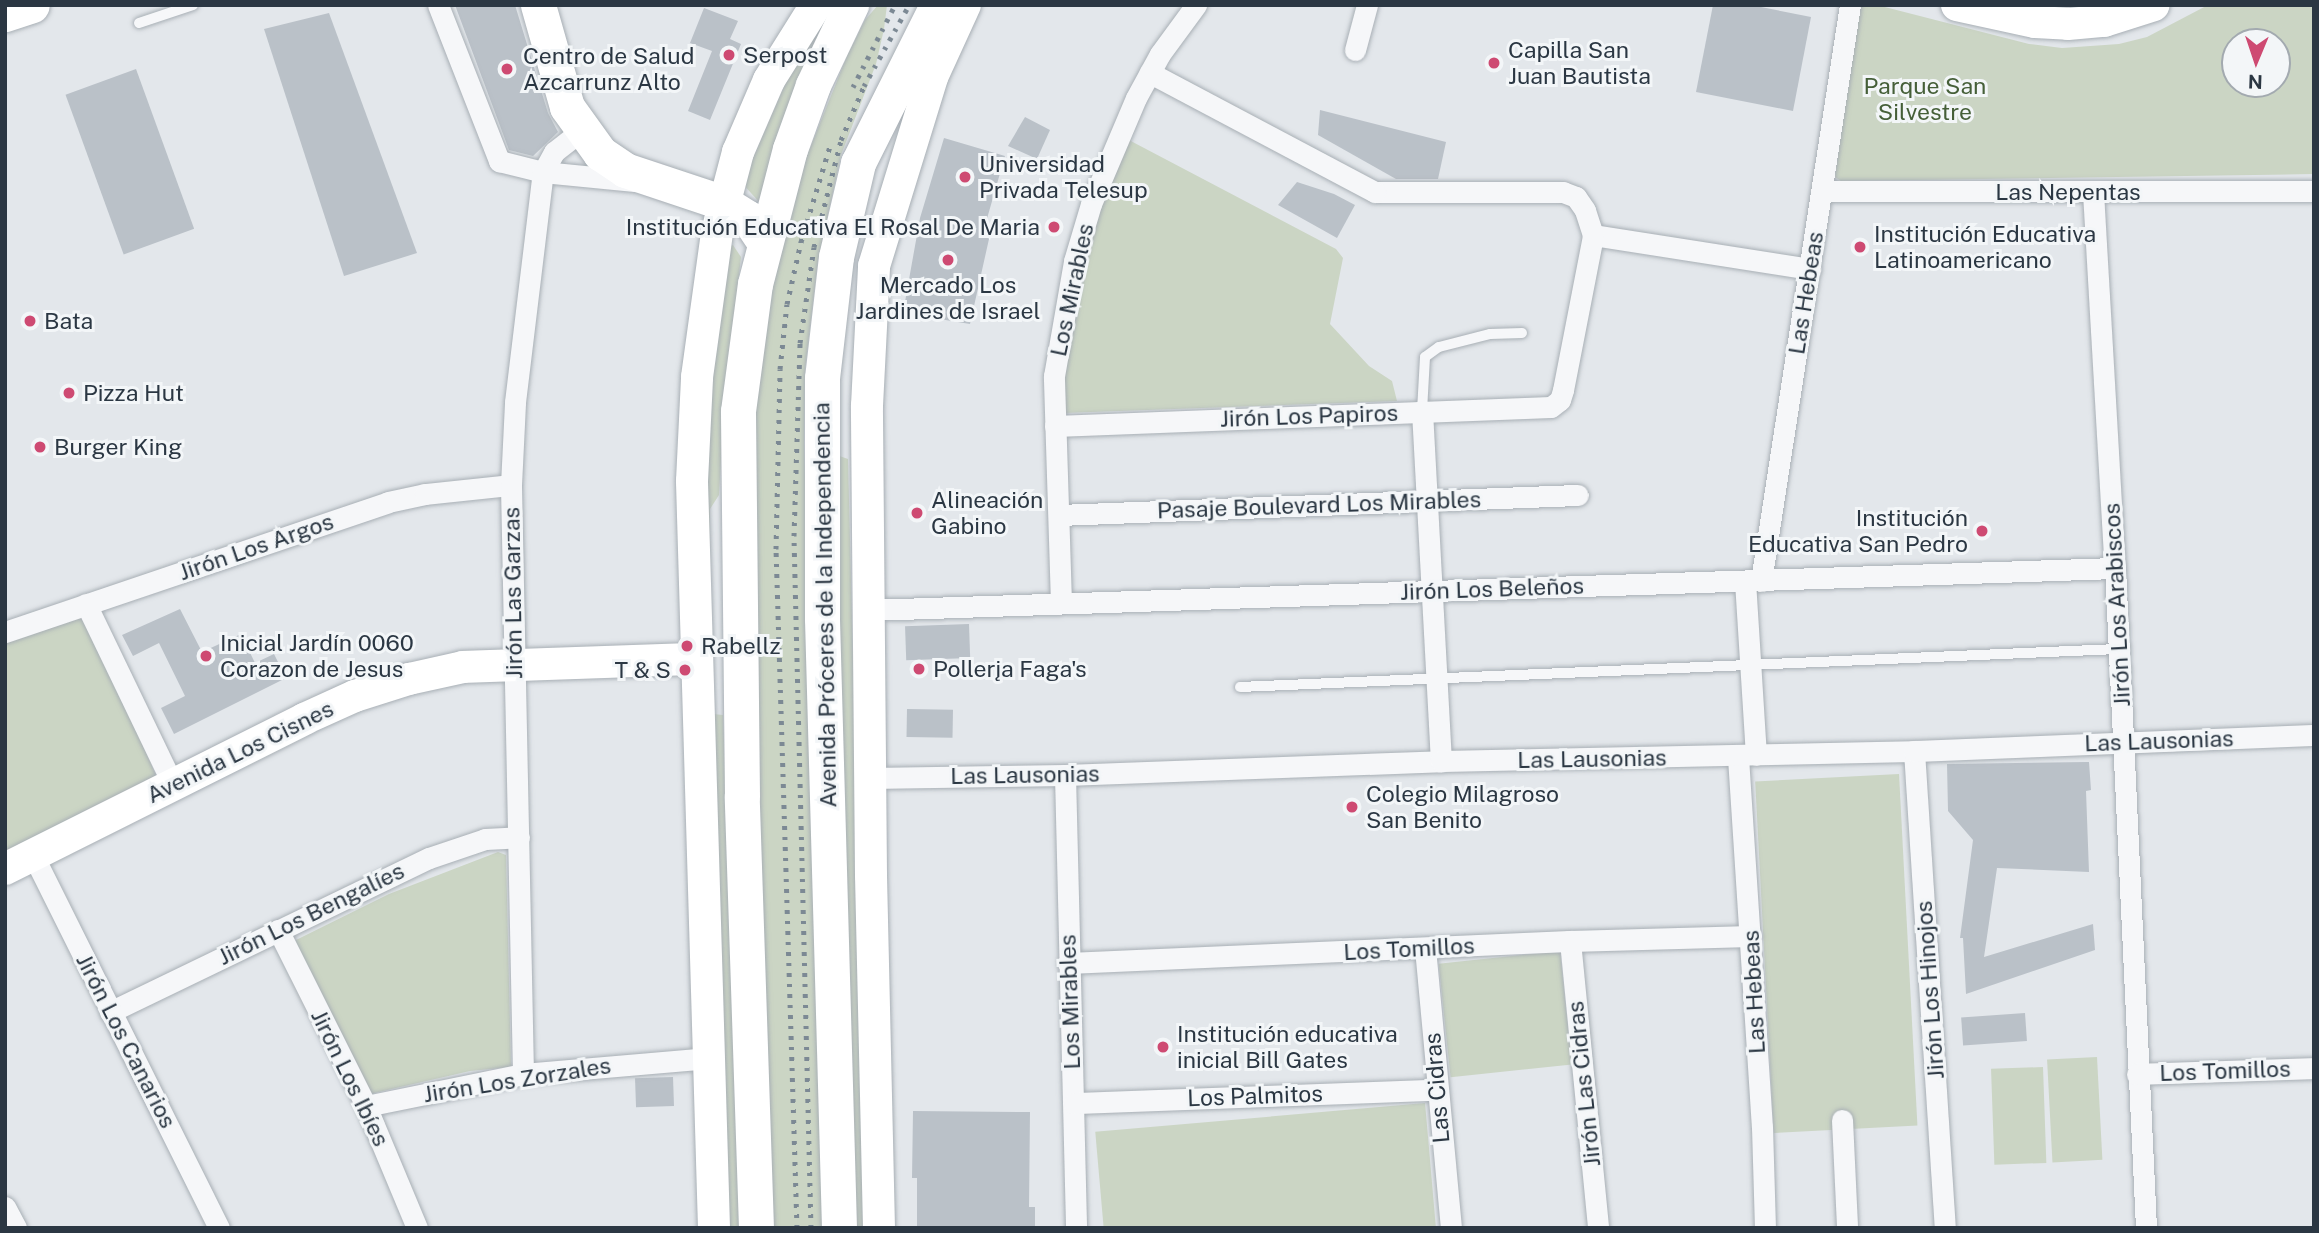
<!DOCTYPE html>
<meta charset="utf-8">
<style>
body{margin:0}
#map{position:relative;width:2319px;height:1233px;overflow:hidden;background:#e3e7eb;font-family:"Public Sans",sans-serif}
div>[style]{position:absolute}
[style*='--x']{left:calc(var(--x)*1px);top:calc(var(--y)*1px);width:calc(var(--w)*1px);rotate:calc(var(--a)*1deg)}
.green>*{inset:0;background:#cbd5c4;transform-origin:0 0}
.building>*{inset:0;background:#bac1c8;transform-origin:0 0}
.roads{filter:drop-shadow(0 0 2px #a8afb5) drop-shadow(0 0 2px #a8afb5)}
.lane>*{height:10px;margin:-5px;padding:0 5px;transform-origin:5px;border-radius:5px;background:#f6f7f9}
.street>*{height:21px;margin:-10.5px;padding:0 10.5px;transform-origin:10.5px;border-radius:10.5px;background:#f6f7f9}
.secondary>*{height:32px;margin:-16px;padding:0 16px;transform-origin:16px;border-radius:16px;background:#fff}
.primary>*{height:35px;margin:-17.5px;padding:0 17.5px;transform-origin:17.5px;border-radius:17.5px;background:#fff}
.rail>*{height:5px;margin-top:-2.5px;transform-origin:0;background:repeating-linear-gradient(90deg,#7c8994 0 3.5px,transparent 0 10.5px)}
.dots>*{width:19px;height:19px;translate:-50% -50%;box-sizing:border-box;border:4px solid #f3f6f8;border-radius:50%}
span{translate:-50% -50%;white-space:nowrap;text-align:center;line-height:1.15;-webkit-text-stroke:6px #f3f6f8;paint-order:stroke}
.poi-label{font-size:23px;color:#2b3743}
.left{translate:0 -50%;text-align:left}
.right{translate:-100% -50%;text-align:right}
.park-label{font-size:23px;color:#455f38}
.street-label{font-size:23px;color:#2b3743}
.frame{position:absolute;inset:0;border:7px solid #2b3743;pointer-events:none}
.north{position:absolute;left:2221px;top:28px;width:70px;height:70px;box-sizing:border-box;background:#f3f6f8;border:2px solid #a3aab0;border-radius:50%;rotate:182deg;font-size:19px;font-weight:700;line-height:28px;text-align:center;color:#2b3743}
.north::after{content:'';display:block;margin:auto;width:24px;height:32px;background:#ce4a72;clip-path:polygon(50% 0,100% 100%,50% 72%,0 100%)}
</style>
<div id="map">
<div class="green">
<div style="clip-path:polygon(831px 5px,760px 203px,742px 183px,787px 80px)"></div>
<div style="clip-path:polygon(878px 5px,887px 5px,884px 29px,876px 64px,841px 155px,818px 261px,805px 370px,804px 444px,828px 1228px,766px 1228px,749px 458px,765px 312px,800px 173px,847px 56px,865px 20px)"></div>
<div style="clip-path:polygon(evenodd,1877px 5px,2029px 44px,2062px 48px,2119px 44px,2147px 37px,2208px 5px,2314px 5px,2314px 174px,1841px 181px,1835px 177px,1859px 6px,1877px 5px,2235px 42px,2277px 42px,2277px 84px,2235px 84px,2235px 42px)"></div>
<div style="clip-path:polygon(1127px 139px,1336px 249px,1343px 258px,1330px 324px,1369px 366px,1392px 381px,1397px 401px,1063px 413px,1064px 362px,1072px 307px,1103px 199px)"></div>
<div style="clip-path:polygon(733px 245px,741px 257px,724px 408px,719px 495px,710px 509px,710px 670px,713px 714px,723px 715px,742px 1228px,723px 1228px,702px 461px,728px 247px)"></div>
<div style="clip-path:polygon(831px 453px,848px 459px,867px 1228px,854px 1228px)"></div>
<div style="clip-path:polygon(78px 612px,121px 695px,158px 780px,5px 851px,5px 640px)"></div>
<div style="left:1899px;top:774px;width:352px;height:144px;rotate:87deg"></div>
<div style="clip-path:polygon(498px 852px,506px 855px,511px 1067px,470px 1071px,370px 1094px,294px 941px,389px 894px)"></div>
<div style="left:1560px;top:951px;width:114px;height:122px;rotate:84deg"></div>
<div style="left:2097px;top:1057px;width:103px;height:50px;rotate:87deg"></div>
<div style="left:2043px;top:1067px;width:96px;height:52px;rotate:88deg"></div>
<div style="left:1425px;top:1103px;width:126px;height:331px;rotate:85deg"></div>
</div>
<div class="building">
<div style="clip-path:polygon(455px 5px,515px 5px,548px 113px,558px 132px,533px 156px,509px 150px)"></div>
<div style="clip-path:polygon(1713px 5px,1751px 5px,1811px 17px,1793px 111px,1696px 92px)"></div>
<div style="clip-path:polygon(704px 8px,738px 21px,730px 39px,741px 44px,710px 120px,688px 111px,712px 51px,690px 43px)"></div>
<div style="clip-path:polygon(329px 13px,417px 253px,344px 276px,264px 29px)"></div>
<div style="left:136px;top:69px;width:170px;height:75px;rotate:70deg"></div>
<div style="clip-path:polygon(1320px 110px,1446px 142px,1438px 179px,1396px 179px,1318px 135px)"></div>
<div style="clip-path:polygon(1025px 117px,1050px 130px,1037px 159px,1008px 146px)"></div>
<div style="clip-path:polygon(944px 138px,1005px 156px,984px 229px,991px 230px,970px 324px,903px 313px,920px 218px)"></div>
<div style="clip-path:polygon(1297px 182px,1334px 194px,1355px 205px,1337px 238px,1278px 205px)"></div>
<div style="clip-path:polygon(180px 609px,202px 652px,241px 634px,255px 663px,274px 654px,286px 678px,174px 734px,161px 708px,185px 696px,159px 643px,133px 656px,122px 635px)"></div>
<div style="left:969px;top:624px;width:34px;height:64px;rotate:88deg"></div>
<div style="left:907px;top:709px;width:46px;height:28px;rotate:1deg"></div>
<div style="clip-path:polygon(2089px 762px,2091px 790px,2086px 791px,2089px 872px,1997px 868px,1984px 957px,2093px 924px,2095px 950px,1966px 994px,1963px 938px,1960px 938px,1973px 840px,1948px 811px,1947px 764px)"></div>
<div style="left:2025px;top:1013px;width:28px;height:64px;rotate:86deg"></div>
<div style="left:673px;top:1077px;width:29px;height:38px;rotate:88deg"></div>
<div style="clip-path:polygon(913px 1111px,1030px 1112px,1029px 1207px,1035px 1207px,1035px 1228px,917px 1228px,917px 1178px,912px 1178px)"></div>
</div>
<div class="roads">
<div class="lane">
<div style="--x:139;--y:23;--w:57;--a:-18.4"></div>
<div style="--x:1422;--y:411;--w:54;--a:-86.8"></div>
<div style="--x:1425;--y:357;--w:17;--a:-36"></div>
<div style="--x:1439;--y:347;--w:53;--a:-14.3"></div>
<div style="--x:1490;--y:334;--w:32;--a:-2"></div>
<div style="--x:1240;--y:687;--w:880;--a:-2.48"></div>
</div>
<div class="street">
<div style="--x:438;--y:5;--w:168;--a:68.6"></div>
<div style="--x:499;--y:161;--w:45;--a:14"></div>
<div style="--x:543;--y:172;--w:92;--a:5.6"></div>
<div style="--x:1355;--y:50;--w:47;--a:-75.1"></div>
<div style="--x:1822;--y:191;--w:492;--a:0"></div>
<div style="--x:2093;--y:192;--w:377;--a:86.7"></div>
<div style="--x:2115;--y:568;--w:661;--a:87.31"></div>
<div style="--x:1593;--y:235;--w:220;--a:8.9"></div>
<div style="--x:1422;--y:411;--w:351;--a:86.9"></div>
<div style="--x:1055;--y:426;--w:496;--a:-2.2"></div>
<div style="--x:1551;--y:407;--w:11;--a:-38"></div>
<div style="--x:1560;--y:400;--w:10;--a:-73"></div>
<div style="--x:1563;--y:390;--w:158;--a:-79"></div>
<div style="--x:1593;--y:235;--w:26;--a:-108"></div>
<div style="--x:1585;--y:210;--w:16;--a:-125"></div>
<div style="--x:1576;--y:197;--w:14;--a:-159"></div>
<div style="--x:1563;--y:192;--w:188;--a:180"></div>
<div style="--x:1375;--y:192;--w:255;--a:-152.1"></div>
<div style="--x:1059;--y:515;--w:519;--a:-2.21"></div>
<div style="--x:1745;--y:581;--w:174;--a:86.4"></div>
<div style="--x:1761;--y:581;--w:583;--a:-81.22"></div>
<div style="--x:1061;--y:603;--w:227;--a:-91.8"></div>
<div style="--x:1054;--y:376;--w:117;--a:-80.1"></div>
<div style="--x:1074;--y:261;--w:59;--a:-73.4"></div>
<div style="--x:1091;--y:204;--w:115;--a:-67"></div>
<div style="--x:1136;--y:98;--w:50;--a:-61.4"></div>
<div style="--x:1160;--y:54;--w:61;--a:-53.7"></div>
<div style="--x:86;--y:604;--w:201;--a:64.3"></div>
<div style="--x:869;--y:610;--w:1247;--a:-1.93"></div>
<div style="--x:5;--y:632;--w:404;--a:-18.7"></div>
<div style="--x:388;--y:502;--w:38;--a:-12"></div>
<div style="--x:425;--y:494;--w:86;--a:-6"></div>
<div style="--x:1914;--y:751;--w:478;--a:86.3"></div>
<div style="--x:1738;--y:757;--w:371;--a:86.3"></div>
<div style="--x:1762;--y:1127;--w:101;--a:88.3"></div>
<div style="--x:1065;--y:775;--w:453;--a:88.6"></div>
<div style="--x:870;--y:778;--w:195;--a:-0.9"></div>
<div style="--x:1065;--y:775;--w:376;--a:-2.1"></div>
<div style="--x:1441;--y:761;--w:473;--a:-1.2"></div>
<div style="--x:1914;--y:751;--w:400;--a:-2.3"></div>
<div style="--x:33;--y:855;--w:417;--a:63.5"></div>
<div style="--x:278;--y:930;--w:197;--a:63.4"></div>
<div style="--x:366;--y:1106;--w:132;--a:67.3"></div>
<div style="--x:1570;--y:941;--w:288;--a:84.4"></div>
<div style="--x:1425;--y:948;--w:281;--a:84.7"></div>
<div style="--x:1068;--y:963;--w:502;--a:-2.51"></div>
<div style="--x:1570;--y:941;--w:181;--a:-1.6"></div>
<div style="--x:110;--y:1012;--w:354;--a:-25.8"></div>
<div style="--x:429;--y:858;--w:59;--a:-18.7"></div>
<div style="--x:485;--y:839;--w:34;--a:-3"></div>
<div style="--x:523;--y:1074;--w:589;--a:-91.17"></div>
<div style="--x:511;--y:485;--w:83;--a:-87.2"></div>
<div style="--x:515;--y:402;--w:232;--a:-83.1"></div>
<div style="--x:543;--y:172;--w:23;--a:-61"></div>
<div style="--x:554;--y:152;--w:34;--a:-38"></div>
<div style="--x:2137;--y:1074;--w:177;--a:-1.9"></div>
<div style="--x:1074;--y:1103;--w:363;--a:-2.1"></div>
<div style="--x:366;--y:1106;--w:160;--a:-11.5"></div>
<div style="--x:523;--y:1074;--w:187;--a:-4.9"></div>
<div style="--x:1842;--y:1120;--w:108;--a:87.3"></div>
<div style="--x:5;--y:1207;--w:24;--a:62"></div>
</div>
<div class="secondary">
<div style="--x:1957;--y:5;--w:80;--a:12.3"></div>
<div style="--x:2035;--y:22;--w:33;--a:3"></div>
<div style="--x:2068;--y:24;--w:36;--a:-5"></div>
<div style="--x:2104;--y:21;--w:52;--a:-17.7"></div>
<div style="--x:5;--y:869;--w:335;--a:-26.6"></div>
<div style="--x:304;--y:719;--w:56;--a:-24.3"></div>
<div style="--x:355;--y:696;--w:57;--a:-17.5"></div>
<div style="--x:409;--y:679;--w:55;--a:-12.5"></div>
<div style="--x:463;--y:667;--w:233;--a:-2"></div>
<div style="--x:714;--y:1228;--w:747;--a:-91.69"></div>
<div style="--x:692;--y:481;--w:104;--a:-87.2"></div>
<div style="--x:697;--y:377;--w:146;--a:-82.1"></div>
<div style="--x:717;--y:232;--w:83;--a:-75.3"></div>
<div style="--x:738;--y:152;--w:78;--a:-66.7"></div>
<div style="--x:769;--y:80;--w:89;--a:-57.9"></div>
<div style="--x:879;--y:1228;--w:353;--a:-91.3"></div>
<div style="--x:871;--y:875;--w:469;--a:-90.5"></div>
<div style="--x:867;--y:406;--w:140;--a:-87.1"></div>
<div style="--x:874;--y:266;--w:198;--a:-72.9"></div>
<div style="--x:932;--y:77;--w:79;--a:-65.4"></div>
</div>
<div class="primary">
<div style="--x:538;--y:5;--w:106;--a:74.1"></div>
<div style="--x:567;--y:107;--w:57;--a:54.3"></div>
<div style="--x:600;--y:153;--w:30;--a:34"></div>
<div style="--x:625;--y:170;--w:104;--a:18.4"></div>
<div style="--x:724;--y:203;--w:28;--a:32"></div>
<div style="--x:748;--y:218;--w:29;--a:56"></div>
<div style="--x:5;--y:14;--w:28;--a:-18"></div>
<div style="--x:756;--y:1228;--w:432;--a:-91.9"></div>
<div style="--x:742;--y:796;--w:385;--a:-90.6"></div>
<div style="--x:738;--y:411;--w:128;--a:-82.4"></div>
<div style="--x:755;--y:284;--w:139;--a:-75.5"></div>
<div style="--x:790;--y:149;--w:68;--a:-70.2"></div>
<div style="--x:813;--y:85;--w:89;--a:-64.6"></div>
<div style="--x:839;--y:1228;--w:610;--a:-91.6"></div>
<div style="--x:822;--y:618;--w:240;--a:-90"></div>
<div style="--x:822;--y:378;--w:122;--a:-83.4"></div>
<div style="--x:836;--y:257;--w:97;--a:-76.8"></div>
<div style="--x:858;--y:163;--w:177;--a:-63.4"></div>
</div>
</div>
<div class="rail">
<div style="--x:853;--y:87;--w:92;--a:-62.9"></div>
<div style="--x:797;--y:1228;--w:679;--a:-91.77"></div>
<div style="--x:776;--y:549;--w:180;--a:-88.7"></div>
<div style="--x:780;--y:369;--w:65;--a:-83.9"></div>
<div style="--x:787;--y:304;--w:64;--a:-77.3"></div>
<div style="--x:801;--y:242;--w:100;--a:-73.2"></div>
<div style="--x:811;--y:1228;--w:692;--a:-91.41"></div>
<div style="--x:794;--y:536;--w:193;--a:-88.2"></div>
<div style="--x:800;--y:343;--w:97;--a:-81.7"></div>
<div style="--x:814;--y:247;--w:110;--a:-75.8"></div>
<div style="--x:841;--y:140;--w:59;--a:-66.9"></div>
<div style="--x:864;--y:86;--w:93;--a:-60.9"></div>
</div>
<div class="dots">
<div style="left:729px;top:55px;background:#ce4a72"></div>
<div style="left:1494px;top:63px;background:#ce4a72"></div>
<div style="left:507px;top:69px;background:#ce4a72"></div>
<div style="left:965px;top:177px;background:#ce4a72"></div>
<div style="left:1054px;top:227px;background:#ce4a72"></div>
<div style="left:1860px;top:247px;background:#ce4a72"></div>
<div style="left:948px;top:260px;background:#ce4a72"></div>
<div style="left:30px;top:321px;background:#ce4a72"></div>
<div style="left:69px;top:393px;background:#ce4a72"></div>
<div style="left:40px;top:447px;background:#ce4a72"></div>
<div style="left:917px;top:513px;background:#ce4a72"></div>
<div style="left:1982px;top:531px;background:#ce4a72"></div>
<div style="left:687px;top:646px;background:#ce4a72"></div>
<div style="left:206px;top:656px;background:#ce4a72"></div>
<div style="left:919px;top:669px;background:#ce4a72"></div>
<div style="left:685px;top:670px;background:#ce4a72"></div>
<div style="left:1352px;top:807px;background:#ce4a72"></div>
<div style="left:1163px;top:1047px;background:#ce4a72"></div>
</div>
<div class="poi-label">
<span class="left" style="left:1508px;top:63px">Capilla San<br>Juan Bautista</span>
<span class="left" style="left:743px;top:55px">Serpost</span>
<span class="left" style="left:523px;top:69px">Centro de Salud<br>Azcarrunz Alto</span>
<span class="left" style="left:979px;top:177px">Universidad<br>Privada Telesup</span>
<span class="right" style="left:1040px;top:227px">Institución Educativa El Rosal De Maria</span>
<span class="left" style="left:1874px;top:247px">Institución Educativa<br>Latinoamericano</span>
<span style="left:948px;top:298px">Mercado Los<br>Jardines de Israel</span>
<span class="left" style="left:44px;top:321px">Bata</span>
<span class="left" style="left:83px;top:393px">Pizza Hut</span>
<span class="left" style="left:54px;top:447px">Burger King</span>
<span class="left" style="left:931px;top:513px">Alineación<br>Gabino</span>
<span class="right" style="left:1968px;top:531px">Institución<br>Educativa San Pedro</span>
<span class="left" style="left:220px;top:656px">Inicial Jardín 0060<br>Corazon de Jesus</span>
<span class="left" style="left:701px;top:646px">Rabellz</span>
<span class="left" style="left:933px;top:669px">Pollerįa Faga's</span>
<span class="right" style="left:671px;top:670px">T &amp; S</span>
<span class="left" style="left:1366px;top:807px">Colegio Milagroso<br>San Benito</span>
<span class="left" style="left:1177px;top:1047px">Institución educativa<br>inicial Bill Gates</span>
</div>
<div class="park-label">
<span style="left:1925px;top:99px">Parque San<br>Silvestre</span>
</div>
<div class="street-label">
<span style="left:2068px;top:192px">Las Nepentas</span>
<span style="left:1072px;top:290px;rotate:-78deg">Los Mirables</span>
<span style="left:1806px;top:293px;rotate:-81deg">Las Hebeas</span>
<span style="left:1309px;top:416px;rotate:-2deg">Jirón Los Papiros</span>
<span style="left:1319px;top:505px;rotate:-2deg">Pasaje Boulevard Los Mirables</span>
<span style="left:256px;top:547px;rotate:-19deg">Jirón Los Argos</span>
<span style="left:1492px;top:589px;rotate:-2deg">Jirón Los Beleños</span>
<span style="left:513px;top:593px;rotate:-91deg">Jirón Las Garzas</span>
<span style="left:825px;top:605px;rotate:-91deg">Avenida Próceres de la Independencia</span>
<span style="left:2117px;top:605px;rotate:-93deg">Jirón Los Arabiscos</span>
<span style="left:2159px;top:741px;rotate:-2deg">Las Lausonias</span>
<span style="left:240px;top:752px;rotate:-26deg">Avenida Los Cisnes</span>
<span style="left:1592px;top:759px;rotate:-1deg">Las Lausonias</span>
<span style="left:1025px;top:775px;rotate:-1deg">Las Lausonias</span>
<span style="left:311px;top:914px;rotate:-26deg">Jirón Los Bengalíes</span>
<span style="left:1409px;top:949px;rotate:-3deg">Los Tomillos</span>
<span style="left:1930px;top:990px;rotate:-94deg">Jirón Los Hinojos</span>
<span style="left:1754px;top:992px;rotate:-93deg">Las Hebeas</span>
<span style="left:1070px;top:1002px;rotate:-92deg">Los Mirables</span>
<span style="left:126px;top:1041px;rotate:63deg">Jirón Los Canarios</span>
<span style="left:2225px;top:1071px;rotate:-2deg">Los Tomillos</span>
<span style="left:350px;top:1078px;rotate:64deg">Jirón Los Ibíes</span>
<span style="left:517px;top:1080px;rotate:-9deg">Jirón Los Zorzales</span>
<span style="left:1584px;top:1084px;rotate:-96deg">Jirón Las Cidras</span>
<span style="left:1437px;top:1088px;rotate:-95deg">Las Cidras</span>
<span style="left:1255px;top:1096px;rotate:-2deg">Los Palmitos</span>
</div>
<div class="frame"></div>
<div class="north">N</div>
</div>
